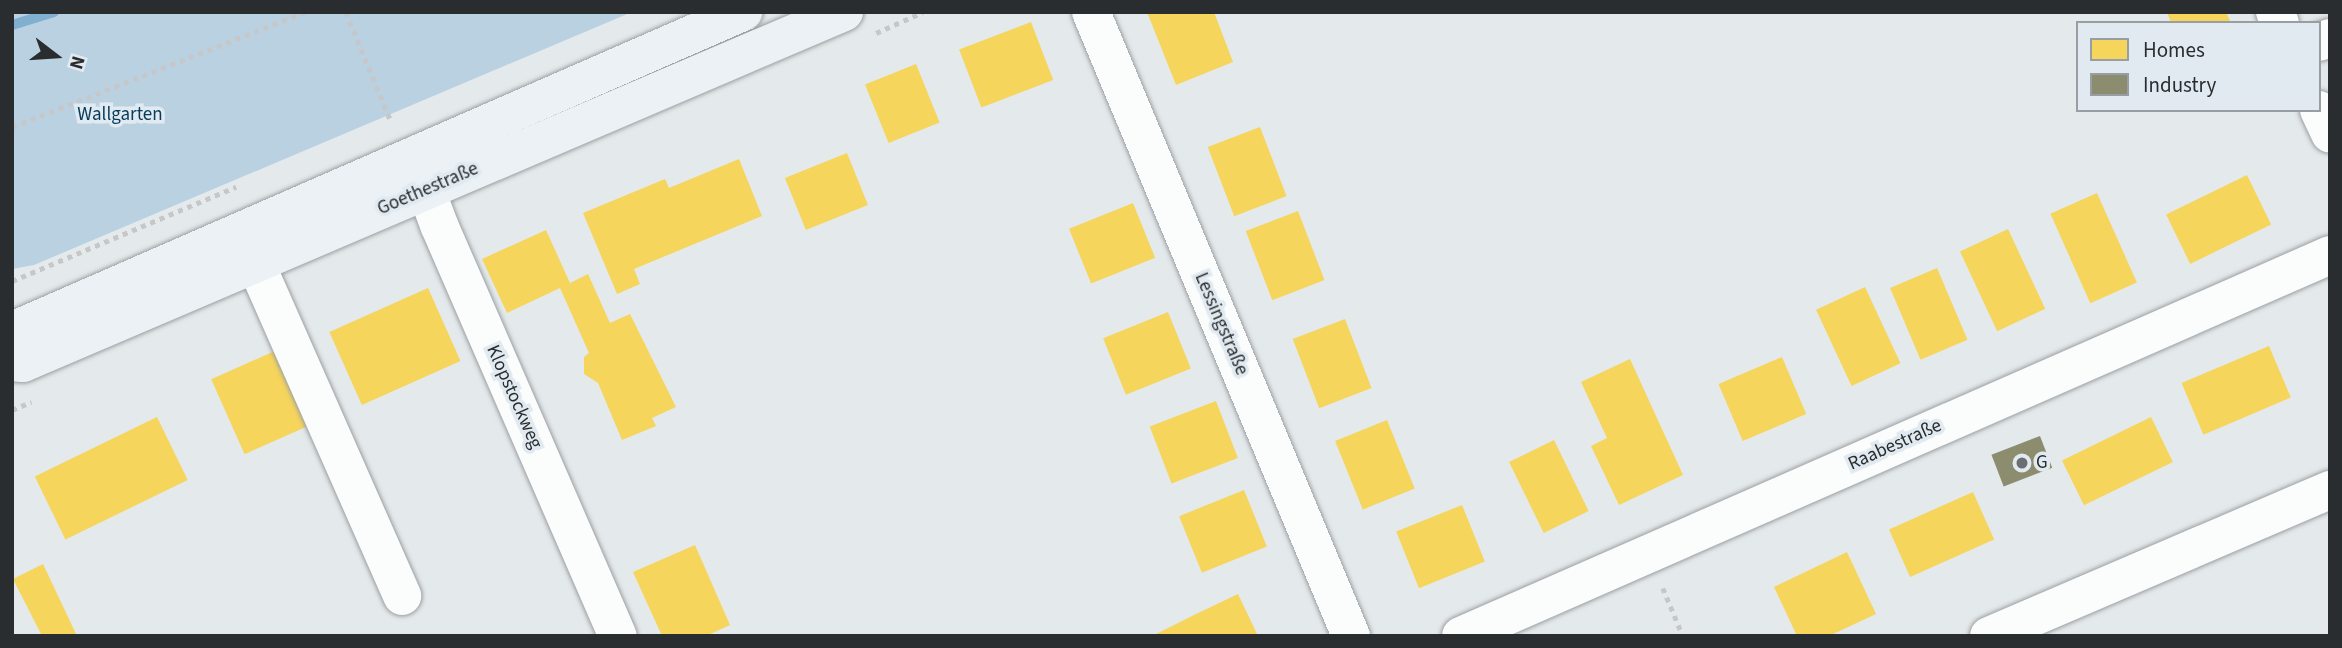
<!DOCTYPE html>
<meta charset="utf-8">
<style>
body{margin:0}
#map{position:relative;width:2342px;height:648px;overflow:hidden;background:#e4e9ec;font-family:"Source Sans 3",sans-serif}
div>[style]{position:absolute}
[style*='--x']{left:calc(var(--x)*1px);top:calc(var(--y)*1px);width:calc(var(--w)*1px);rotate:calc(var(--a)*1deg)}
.green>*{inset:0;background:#bad1e2}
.homes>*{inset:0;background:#f6d55c;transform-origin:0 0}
.industry>*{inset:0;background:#8c8c6e;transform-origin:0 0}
.stream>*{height:10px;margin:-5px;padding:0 5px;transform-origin:5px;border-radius:5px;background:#81afcf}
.path>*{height:4.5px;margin-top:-2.25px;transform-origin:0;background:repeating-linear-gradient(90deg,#c5c7c8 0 5px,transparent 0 10px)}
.roads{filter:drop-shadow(0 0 2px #9ca0a2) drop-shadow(0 0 2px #9ca0a2)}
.minor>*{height:38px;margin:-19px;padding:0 19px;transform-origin:19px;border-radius:19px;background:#fbfcfc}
.major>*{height:38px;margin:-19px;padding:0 19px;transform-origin:19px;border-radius:19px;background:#ebf1f4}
.dots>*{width:19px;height:19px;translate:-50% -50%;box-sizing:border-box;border:4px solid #e1eaf0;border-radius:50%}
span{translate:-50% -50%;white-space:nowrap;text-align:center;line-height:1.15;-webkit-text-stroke:7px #e1eaf0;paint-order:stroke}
.park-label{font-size:19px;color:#073d5b}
.street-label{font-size:19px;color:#2a2d2f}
.poi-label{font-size:19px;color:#2a2d2f}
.left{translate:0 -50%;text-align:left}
.frame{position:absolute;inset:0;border:14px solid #2a2d2f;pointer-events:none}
.legend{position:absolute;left:2076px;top:21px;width:245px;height:91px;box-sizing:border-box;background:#e1eaf0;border:2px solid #989ea3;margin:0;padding:9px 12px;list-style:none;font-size:21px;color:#2a2d2f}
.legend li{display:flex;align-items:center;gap:14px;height:35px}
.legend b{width:35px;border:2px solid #989ea3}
.north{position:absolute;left:21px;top:21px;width:70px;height:70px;-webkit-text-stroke:5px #e1eaf0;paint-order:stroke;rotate:107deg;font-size:19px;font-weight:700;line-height:28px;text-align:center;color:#2a2d2f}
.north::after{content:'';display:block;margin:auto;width:24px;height:32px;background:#2a2d2f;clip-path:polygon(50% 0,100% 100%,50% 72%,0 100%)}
</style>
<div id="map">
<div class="green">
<div style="clip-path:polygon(12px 12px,632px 12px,34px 265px,12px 269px)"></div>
</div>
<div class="homes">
<div style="clip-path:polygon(1147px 12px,1214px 12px,1233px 62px,1176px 85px)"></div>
<div style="clip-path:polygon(2167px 12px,2226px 12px,2231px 23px,2171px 23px)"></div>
<div style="left:1031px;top:22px;width:62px;height:77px;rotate:69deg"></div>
<div style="left:916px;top:64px;width:63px;height:55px;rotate:68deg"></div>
<div style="left:1260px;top:127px;width:74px;height:56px;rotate:69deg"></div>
<div style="left:847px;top:153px;width:56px;height:67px;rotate:68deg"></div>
<div style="clip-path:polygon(739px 159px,762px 216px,634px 269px,640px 284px,617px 294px,583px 213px,665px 179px,669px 188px)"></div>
<div style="left:2247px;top:175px;width:55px;height:90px;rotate:64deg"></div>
<div style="left:2097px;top:193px;width:98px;height:51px;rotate:66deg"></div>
<div style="left:1133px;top:203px;width:59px;height:69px;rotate:68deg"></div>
<div style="left:1298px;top:211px;width:74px;height:56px;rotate:69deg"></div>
<div style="left:2008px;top:229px;width:88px;height:53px;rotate:65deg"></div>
<div style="clip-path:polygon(546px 230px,570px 283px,588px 274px,610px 323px,630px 314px,676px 407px,652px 418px,656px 426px,622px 440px,598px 383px,584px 374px,584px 357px,589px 353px,560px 288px,507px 313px,482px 259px)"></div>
<div style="left:1937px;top:268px;width:78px;height:51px;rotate:67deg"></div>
<div style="left:1865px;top:287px;width:84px;height:54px;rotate:65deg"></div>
<div style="left:428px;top:288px;width:80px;height:108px;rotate:66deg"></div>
<div style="left:1168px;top:312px;width:61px;height:70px;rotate:68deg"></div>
<div style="left:1345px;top:319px;width:74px;height:56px;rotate:69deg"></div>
<div style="left:2269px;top:346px;width:56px;height:95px;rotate:67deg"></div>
<div style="left:277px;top:350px;width:82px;height:72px;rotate:66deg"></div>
<div style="left:1782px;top:357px;width:62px;height:69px;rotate:67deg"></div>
<div style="clip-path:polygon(1630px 359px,1683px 475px,1619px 505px,1591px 446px,1607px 438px,1581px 382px)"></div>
<div style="left:1216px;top:401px;width:61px;height:71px;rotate:69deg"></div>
<div style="left:157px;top:417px;width:70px;height:136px;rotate:64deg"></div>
<div style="left:2151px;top:417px;width:50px;height:99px;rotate:64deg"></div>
<div style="left:1387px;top:420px;width:74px;height:56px;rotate:68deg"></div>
<div style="left:1554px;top:440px;width:79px;height:50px;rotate:64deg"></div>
<div style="left:1244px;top:490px;width:61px;height:70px;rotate:68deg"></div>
<div style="left:1973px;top:492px;width:52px;height:92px;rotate:66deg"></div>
<div style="left:1462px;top:505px;width:61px;height:71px;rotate:68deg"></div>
<div style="clip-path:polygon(695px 545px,730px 625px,706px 636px,662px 636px,633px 572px)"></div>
<div style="clip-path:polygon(1847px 552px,1876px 614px,1829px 636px,1797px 636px,1774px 587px)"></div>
<div style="clip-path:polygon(43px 564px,77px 636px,42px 636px,13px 579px)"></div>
<div style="clip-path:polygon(1238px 594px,1258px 636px,1152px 636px,1194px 615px)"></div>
</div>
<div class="industry">
<div style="left:2040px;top:436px;width:34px;height:52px;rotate:69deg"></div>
</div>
<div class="stream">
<div style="--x:12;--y:25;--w:44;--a:-17.2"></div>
</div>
<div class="path">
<div style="--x:346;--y:12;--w:118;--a:67.6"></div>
<div style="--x:876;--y:33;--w:51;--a:-24.1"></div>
<div style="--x:12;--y:127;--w:315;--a:-21.4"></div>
<div style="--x:12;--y:281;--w:243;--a:-22.8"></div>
<div style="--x:12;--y:410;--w:21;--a:-23"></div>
<div style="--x:1663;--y:588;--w:52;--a:67.4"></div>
</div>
<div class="roads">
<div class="minor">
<div style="--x:1091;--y:12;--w:676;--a:67.38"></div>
<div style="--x:2275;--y:12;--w:12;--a:66"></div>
<div style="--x:2319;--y:42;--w:12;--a:-20"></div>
<div style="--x:2319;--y:110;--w:26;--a:65"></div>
<div style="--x:414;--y:158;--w:72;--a:69.5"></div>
<div style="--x:439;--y:225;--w:448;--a:66.5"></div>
<div style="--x:255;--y:262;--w:365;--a:66.2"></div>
<div style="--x:1461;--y:636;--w:949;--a:-23.67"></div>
<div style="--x:1989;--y:636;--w:371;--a:-23.2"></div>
</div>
<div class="major">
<div style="--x:12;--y:331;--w:798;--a:-23.58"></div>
<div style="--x:12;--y:362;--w:11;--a:5"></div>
<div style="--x:23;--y:363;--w:893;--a:-23.15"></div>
</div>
</div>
<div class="dots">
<div style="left:2022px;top:463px;background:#6b6f71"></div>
</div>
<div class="park-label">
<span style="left:120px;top:115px">Wallgarten</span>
</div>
<div class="street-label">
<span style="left:428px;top:189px;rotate:-23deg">Goethestraße</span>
<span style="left:1221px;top:324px;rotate:67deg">Lessingstraße</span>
<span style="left:514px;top:397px;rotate:66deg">Klopstockweg</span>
<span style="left:1895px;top:445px;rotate:-24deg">Raabestraße</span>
</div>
<div class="poi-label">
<span class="left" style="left:2036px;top:463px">G</span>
</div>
<div class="frame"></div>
<ul class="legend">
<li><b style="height:19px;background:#f6d55c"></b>Homes</li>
<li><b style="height:19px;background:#8c8c6e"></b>Industry</li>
</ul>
<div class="north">N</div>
</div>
